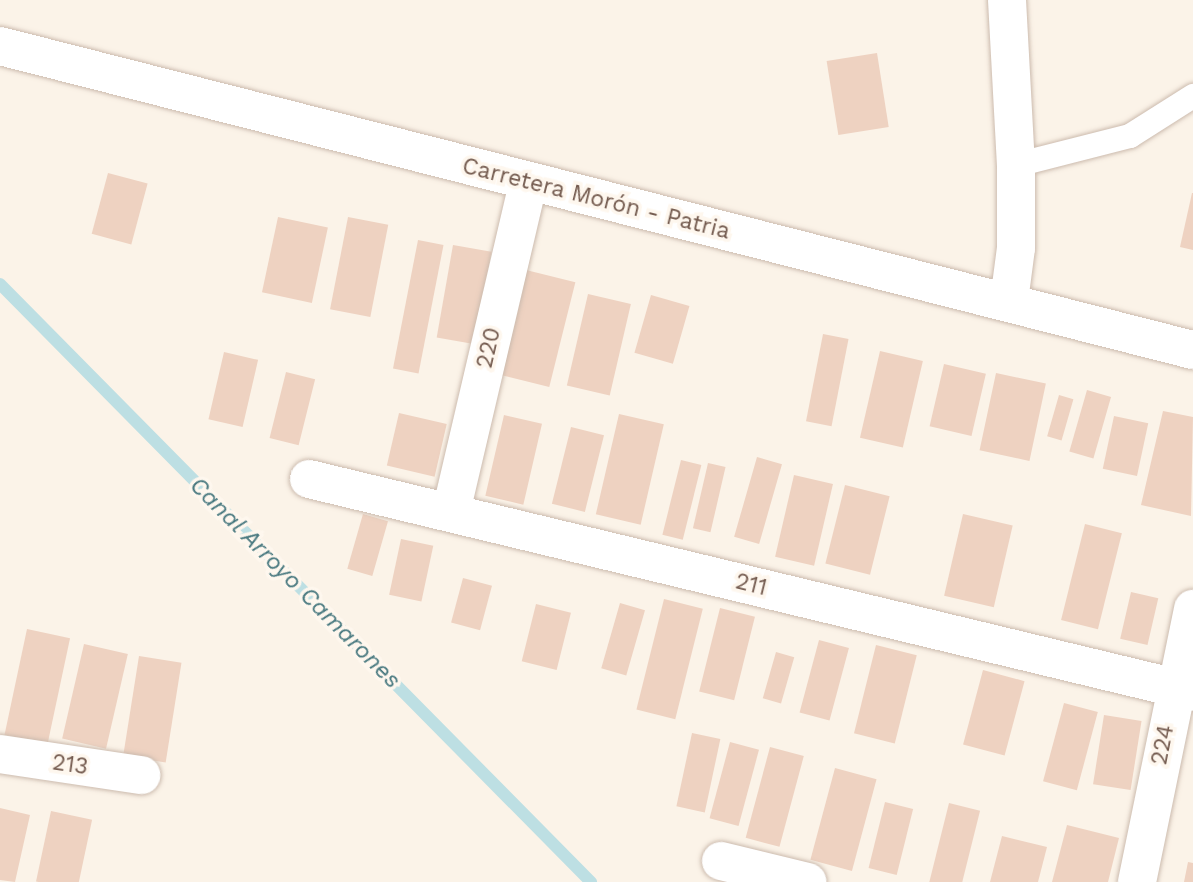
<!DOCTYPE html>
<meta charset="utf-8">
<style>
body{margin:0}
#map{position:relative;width:1193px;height:882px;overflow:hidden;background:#fbf3e8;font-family:"Work Sans",sans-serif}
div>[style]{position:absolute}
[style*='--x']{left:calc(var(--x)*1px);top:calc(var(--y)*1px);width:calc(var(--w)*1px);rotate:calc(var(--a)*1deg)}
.stream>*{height:12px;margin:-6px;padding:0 6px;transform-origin:6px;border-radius:6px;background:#bddfe3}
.building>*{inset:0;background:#eed2c1;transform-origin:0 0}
.roads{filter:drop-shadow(0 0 2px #ccbbae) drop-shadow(0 0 2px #ccbbae)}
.service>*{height:24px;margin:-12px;padding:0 12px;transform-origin:12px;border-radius:12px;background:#fff}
.minor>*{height:38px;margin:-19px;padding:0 19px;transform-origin:19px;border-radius:19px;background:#fff}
.secondary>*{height:38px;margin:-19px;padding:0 19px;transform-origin:19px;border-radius:19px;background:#fff}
span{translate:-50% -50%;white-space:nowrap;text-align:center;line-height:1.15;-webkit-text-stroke:7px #fef7ee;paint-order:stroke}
.street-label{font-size:23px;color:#735a4e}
.water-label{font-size:24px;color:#46777e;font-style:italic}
</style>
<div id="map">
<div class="stream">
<div style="--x:0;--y:284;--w:841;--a:45.34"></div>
</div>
<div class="building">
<div style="left:877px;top:53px;width:75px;height:51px;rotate:81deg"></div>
<div style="left:108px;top:173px;width:41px;height:63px;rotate:15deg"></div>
<div style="clip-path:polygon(1192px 193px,1193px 193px,1193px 250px,1180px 247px)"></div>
<div style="left:278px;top:217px;width:51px;height:77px;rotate:12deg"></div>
<div style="left:348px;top:217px;width:41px;height:94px;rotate:11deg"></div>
<div style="left:418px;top:240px;width:26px;height:131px;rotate:11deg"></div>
<div style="left:453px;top:245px;width:39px;height:94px;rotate:10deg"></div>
<div style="left:522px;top:269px;width:55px;height:108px;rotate:14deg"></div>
<div style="left:588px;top:294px;width:44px;height:94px;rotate:13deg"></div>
<div style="left:651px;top:295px;width:40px;height:60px;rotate:16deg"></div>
<div style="left:823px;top:334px;width:26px;height:89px;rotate:11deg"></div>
<div style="left:880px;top:351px;width:44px;height:89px;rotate:13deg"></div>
<div style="left:224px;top:352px;width:35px;height:69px;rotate:13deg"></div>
<div style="left:944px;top:364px;width:43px;height:64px;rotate:13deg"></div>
<div style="left:286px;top:372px;width:30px;height:68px;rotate:14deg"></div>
<div style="left:996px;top:373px;width:51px;height:79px;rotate:12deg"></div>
<div style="left:1087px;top:390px;width:25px;height:64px;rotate:16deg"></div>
<div style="left:1059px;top:395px;width:15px;height:43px;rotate:16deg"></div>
<div style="clip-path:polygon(1163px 411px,1193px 417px,1191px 516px,1141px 505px)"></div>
<div style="left:399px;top:413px;width:49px;height:54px;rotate:13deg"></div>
<div style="left:619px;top:414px;width:46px;height:103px;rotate:13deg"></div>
<div style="left:504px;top:415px;width:39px;height:83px;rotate:13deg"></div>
<div style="left:1114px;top:416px;width:35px;height:54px;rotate:12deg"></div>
<div style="left:571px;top:427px;width:34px;height:79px;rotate:14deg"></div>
<div style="left:757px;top:457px;width:26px;height:83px;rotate:16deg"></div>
<div style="left:681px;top:460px;width:21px;height:77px;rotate:14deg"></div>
<div style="left:708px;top:463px;width:18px;height:67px;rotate:13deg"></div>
<div style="left:794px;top:475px;width:40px;height:84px;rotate:13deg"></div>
<div style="left:845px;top:485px;width:46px;height:81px;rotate:14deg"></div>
<div style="left:363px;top:514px;width:26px;height:57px;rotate:16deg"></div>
<div style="left:963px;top:514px;width:51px;height:84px;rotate:13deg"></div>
<div style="left:1085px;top:524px;width:38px;height:99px;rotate:14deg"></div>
<div style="left:401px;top:539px;width:33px;height:57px;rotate:12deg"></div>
<div style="left:463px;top:578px;width:30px;height:46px;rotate:15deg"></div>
<div style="left:1131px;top:592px;width:28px;height:48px;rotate:13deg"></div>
<div style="left:664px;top:599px;width:40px;height:114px;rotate:14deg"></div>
<div style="left:620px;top:603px;width:26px;height:68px;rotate:16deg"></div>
<div style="left:536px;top:604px;width:36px;height:59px;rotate:14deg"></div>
<div style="left:720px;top:608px;width:36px;height:86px;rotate:14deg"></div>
<div style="left:27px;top:629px;width:44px;height:108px;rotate:12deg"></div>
<div style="left:819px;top:640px;width:31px;height:75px;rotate:15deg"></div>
<div style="left:84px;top:644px;width:45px;height:97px;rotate:13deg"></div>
<div style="left:876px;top:645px;width:42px;height:91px;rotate:14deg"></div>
<div style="left:776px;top:652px;width:19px;height:48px;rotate:16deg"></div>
<div style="left:139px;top:656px;width:43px;height:101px;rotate:9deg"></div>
<div style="left:983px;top:670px;width:43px;height:77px;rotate:15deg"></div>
<div style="left:1064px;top:703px;width:35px;height:81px;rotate:15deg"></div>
<div style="left:1104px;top:715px;width:38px;height:70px;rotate:9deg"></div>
<div style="left:692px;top:733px;width:29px;height:75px;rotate:12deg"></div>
<div style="left:730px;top:742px;width:30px;height:79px;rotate:15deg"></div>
<div style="left:770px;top:747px;width:35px;height:94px;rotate:15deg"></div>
<div style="left:835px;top:768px;width:43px;height:95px;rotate:15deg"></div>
<div style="left:885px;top:802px;width:29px;height:68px;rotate:14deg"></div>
<div style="left:949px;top:803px;width:32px;height:82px;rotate:14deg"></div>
<div style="clip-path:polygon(0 808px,30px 815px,15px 882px,0 880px)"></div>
<div style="left:51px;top:811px;width:42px;height:72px;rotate:12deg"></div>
<div style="clip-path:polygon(1067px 825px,1119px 838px,1108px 882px,1052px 882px)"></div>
<div style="clip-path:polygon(1002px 836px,1047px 847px,1038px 882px,990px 882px)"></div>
<div style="clip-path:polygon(1188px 862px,1193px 863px,1193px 882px,1184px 882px)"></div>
</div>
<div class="roads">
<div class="service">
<div style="--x:1016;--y:165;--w:118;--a:-14.3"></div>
<div style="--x:1130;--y:136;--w:75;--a:-32.4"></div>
</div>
<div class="minor">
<div style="--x:1007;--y:0;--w:165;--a:86.9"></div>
<div style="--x:1016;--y:165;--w:83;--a:90"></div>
<div style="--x:1016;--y:248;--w:53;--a:97.5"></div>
<div style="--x:309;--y:479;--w:909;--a:13.55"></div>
<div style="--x:451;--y:512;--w:338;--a:-76.8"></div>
<div style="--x:0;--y:754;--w:143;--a:8.5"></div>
<div style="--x:721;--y:861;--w:89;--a:13.6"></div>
<div style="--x:1137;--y:882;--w:279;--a:-78.4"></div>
</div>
<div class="secondary">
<div style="--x:0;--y:46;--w:1231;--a:14.3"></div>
</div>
</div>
<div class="street-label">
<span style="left:596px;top:199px;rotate:14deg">Carretera Morón - Patria</span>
<span style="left:489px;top:348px;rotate:-77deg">220</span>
<span style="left:751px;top:585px;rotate:14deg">211</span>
<span style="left:1163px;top:745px;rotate:-79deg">224</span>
<span style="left:70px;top:765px;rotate:8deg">213</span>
</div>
<div class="water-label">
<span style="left:295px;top:583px;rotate:45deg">Canal Arroyo Camarones</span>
</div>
</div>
